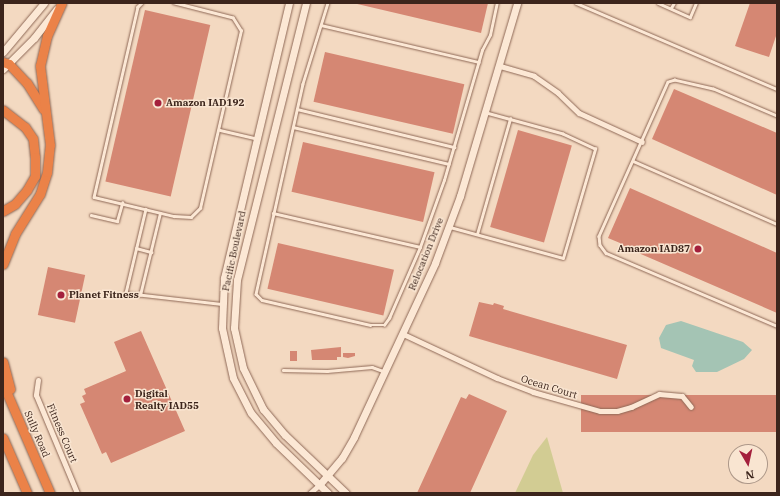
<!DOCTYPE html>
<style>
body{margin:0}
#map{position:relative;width:780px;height:496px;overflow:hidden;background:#f3d9c1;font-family:"IBM Plex Serif",serif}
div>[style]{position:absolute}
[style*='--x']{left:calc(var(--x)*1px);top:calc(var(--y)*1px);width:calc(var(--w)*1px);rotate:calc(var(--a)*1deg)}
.green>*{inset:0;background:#d2cc93}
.water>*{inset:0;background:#a4c4b4}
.building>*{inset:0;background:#d58773;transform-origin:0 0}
.roads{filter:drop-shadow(0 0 1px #8e6856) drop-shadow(0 0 1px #8e6856)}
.lane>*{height:2.5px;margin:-1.25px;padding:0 1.25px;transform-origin:1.25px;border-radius:1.25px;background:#fce8d5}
.street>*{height:5px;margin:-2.5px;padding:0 2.5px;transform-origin:2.5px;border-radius:2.5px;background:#fce8d5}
.secondary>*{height:7px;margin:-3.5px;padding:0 3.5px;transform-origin:3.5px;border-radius:3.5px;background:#fce8d5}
.highway>*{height:9px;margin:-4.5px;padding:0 4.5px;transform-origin:4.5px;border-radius:4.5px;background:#eb8248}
.dots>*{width:11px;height:11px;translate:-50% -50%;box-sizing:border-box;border:2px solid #f9e5d1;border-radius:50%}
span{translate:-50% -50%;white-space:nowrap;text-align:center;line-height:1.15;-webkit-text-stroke:3px #f9e5d1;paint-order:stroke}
.poi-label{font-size:10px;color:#3c251c;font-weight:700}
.left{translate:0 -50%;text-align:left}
.right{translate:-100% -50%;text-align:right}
.street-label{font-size:10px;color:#3c251c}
.frame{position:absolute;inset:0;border:4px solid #3c251c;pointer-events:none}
.north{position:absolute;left:728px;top:444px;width:40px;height:40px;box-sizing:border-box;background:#f9e5d1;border:1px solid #ad9889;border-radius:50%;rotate:171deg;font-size:11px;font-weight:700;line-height:16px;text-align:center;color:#3c251c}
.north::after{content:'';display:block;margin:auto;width:14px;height:18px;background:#a4203c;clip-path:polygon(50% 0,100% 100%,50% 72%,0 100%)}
</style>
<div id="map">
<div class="green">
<div style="clip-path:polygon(547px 437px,563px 493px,515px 493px,533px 455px)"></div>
</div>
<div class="water">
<div style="clip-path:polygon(681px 321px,743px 342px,752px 350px,744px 359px,717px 372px,696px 372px,692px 366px,694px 360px,661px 348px,659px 338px,666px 325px)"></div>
</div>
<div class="building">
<div style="clip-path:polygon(353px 3px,488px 3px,481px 33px)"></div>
<div style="clip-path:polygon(750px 3px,777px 3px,777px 33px,769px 57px,735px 46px)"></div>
<div style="left:145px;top:10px;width:67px;height:176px;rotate:13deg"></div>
<div style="left:325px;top:52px;width:143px;height:51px;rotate:13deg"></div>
<div style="clip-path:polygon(674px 89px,777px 133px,777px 195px,652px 139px)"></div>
<div style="left:518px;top:130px;width:56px;height:101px;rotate:16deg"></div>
<div style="left:303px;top:142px;width:135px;height:51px;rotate:13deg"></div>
<div style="clip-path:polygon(630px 188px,777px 253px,777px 313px,620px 245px,620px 243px,608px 238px)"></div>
<div style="left:278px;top:243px;width:119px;height:47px;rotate:13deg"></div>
<div style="left:48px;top:267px;width:38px;height:49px;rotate:12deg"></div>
<div style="clip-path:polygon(479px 302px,493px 305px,494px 303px,504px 306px,503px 309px,627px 345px,617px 379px,469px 336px)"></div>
<div style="clip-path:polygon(141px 331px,185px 431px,111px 463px,106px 452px,102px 454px,80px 404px,85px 402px,82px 396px,86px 394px,84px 389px,126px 371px,114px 342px)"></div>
<div style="clip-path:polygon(341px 347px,341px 357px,337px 357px,337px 360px,312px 360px,311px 350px)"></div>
<div style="left:290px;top:351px;width:7px;height:10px"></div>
<div style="clip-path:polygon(343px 353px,355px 353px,355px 356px,348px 358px,343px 357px)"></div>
<div style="clip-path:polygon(469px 394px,507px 411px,470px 493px,417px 493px,461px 397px,466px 399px)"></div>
<div style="left:777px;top:395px;width:37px;height:196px;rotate:90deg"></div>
</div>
<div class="roads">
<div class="lane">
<div style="--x:142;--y:3;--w:6;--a:135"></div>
<div style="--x:138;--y:7;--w:195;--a:103"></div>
<div style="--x:94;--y:197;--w:82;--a:13.4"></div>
<div style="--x:174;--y:216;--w:17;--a:3"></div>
<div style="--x:191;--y:217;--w:13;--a:-45"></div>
<div style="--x:200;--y:208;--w:182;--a:-77"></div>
<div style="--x:241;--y:31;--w:15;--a:-122"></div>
<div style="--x:233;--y:18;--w:61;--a:-165.7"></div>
<div style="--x:328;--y:3;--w:85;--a:107.2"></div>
<div style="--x:303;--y:84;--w:215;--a:102.6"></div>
<div style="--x:256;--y:294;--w:8;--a:45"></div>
<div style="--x:262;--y:300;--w:111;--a:13"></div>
<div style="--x:370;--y:325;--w:14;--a:0"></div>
<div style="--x:384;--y:325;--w:9;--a:-54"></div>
<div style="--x:389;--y:318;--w:77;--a:-66.4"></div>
<div style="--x:420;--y:247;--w:71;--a:-70.3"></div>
<div style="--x:444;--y:180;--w:135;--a:-73.7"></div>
<div style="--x:482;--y:50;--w:17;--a:-62"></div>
<div style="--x:490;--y:35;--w:33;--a:-78"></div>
<div style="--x:576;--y:3;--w:219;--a:23.2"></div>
<div style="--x:658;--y:3;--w:35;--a:24"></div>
<div style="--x:690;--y:17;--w:15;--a:-67"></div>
<div style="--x:671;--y:8;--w:6;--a:-59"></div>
<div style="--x:321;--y:25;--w:162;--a:13.2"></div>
<div style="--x:297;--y:109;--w:162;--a:13.6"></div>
<div style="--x:777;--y:116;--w:69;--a:-157.1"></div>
<div style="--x:713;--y:89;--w:39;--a:-167"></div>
<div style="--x:675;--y:80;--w:7;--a:164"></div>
<div style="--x:668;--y:82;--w:169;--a:114.1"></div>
<div style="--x:599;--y:236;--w:9;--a:84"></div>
<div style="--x:600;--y:245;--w:10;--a:53"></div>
<div style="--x:606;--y:253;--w:186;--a:23.1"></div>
<div style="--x:293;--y:127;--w:160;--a:13.3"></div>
<div style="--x:220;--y:130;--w:37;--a:13"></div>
<div style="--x:633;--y:161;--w:157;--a:23.6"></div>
<div style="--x:146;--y:209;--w:86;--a:103.4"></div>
<div style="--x:126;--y:293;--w:96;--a:6.6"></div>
<div style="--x:273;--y:213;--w:151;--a:13"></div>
<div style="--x:91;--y:215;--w:27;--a:13"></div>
<div style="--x:117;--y:221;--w:19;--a:-74"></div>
<div style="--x:450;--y:227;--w:117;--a:15.3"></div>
<div style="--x:563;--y:258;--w:114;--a:-73.6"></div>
<div style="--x:595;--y:149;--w:35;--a:-155"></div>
<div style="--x:563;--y:134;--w:80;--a:-164.7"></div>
<div style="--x:477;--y:234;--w:120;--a:-74"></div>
<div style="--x:136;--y:248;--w:16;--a:15"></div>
<div style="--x:140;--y:295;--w:84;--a:-76.3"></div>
<div style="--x:283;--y:370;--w:44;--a:1.3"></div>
<div style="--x:327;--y:371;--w:45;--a:-5.1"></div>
<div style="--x:372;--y:367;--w:12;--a:20"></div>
</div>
<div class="street">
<div style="--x:500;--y:66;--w:35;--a:16"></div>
<div style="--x:534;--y:76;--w:29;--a:35"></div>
<div style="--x:558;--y:93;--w:29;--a:44"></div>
<div style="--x:579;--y:113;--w:69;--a:24.7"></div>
<div style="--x:403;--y:334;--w:104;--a:25.1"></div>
<div style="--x:497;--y:378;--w:39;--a:21"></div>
<div style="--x:533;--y:392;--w:70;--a:15.8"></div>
<div style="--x:600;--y:411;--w:17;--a:0"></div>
<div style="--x:617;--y:411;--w:15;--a:-16"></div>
<div style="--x:631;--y:407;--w:31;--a:-25"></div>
<div style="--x:659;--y:394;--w:23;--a:5"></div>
<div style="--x:682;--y:396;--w:14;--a:51"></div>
<div style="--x:38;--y:380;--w:15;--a:98"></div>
<div style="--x:36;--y:395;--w:106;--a:67.3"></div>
<div style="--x:310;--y:493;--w:13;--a:-42"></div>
</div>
<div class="secondary">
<div style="--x:289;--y:3;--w:283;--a:103.3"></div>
<div style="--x:224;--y:278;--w:50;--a:92.3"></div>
<div style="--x:222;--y:328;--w:51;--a:77.6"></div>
<div style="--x:233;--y:378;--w:39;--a:63"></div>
<div style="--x:251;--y:413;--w:39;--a:50"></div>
<div style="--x:276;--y:443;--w:72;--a:43.9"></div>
<div style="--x:306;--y:3;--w:285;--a:104"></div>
<div style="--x:237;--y:280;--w:48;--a:93.6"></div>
<div style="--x:234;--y:328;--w:41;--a:77.3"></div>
<div style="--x:243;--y:368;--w:46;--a:64"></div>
<div style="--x:263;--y:409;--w:34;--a:50"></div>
<div style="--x:285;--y:435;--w:84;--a:43.6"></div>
<div style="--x:3;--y:52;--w:64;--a:-50.1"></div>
<div style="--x:3;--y:69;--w:44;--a:-45"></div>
<div style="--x:34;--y:38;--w:37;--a:-52"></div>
<div style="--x:320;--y:484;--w:34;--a:-50"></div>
<div style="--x:342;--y:458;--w:24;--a:-60"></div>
<div style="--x:354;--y:437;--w:192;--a:-65"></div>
<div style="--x:435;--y:263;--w:72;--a:-69.5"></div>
<div style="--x:460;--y:196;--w:201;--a:-73.5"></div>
</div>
<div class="highway">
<div style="--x:3;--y:62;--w:6;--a:18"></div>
<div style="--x:9;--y:64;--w:26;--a:47"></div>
<div style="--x:27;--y:83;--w:31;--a:58"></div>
<div style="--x:3;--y:110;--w:28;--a:38"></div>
<div style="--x:25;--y:127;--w:14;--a:56"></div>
<div style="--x:33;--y:139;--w:18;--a:84"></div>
<div style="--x:35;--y:157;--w:19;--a:90"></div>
<div style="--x:35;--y:176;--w:16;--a:120"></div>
<div style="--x:27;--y:190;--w:18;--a:131"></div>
<div style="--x:15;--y:204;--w:14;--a:150"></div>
<div style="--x:3;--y:264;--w:32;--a:-68"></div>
<div style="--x:15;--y:234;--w:47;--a:-58"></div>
<div style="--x:40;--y:194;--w:23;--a:-72"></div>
<div style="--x:47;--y:172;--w:27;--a:-84"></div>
<div style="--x:50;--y:145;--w:80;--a:-97.2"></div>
<div style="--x:40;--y:66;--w:31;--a:-77"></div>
<div style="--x:47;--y:36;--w:36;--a:-66"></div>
<div style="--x:3;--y:362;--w:28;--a:75"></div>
<div style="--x:3;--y:384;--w:119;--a:66.7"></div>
<div style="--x:3;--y:438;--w:60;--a:66.4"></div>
</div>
</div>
<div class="dots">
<div style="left:158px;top:103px;background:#a4203c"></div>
<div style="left:698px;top:249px;background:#a4203c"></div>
<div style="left:61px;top:295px;background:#a4203c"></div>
<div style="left:127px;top:399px;background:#a4203c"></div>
</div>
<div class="poi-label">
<span class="left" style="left:166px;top:103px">Amazon IAD192</span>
<span class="right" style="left:690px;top:249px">Amazon IAD87</span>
<span class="left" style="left:69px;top:295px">Planet Fitness</span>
<span class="left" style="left:135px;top:399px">Digital<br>Realty IAD55</span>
</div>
<div class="street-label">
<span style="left:234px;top:251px;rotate:-78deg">Pacific Boulevard</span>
<span style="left:426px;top:254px;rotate:-68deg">Relocation Drive</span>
<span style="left:549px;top:387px;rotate:17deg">Ocean Court</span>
<span style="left:62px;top:433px;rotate:67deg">Fitness Court</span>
<span style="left:37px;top:434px;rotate:67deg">Sully Road</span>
</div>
<div class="frame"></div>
<div class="north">N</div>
</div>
